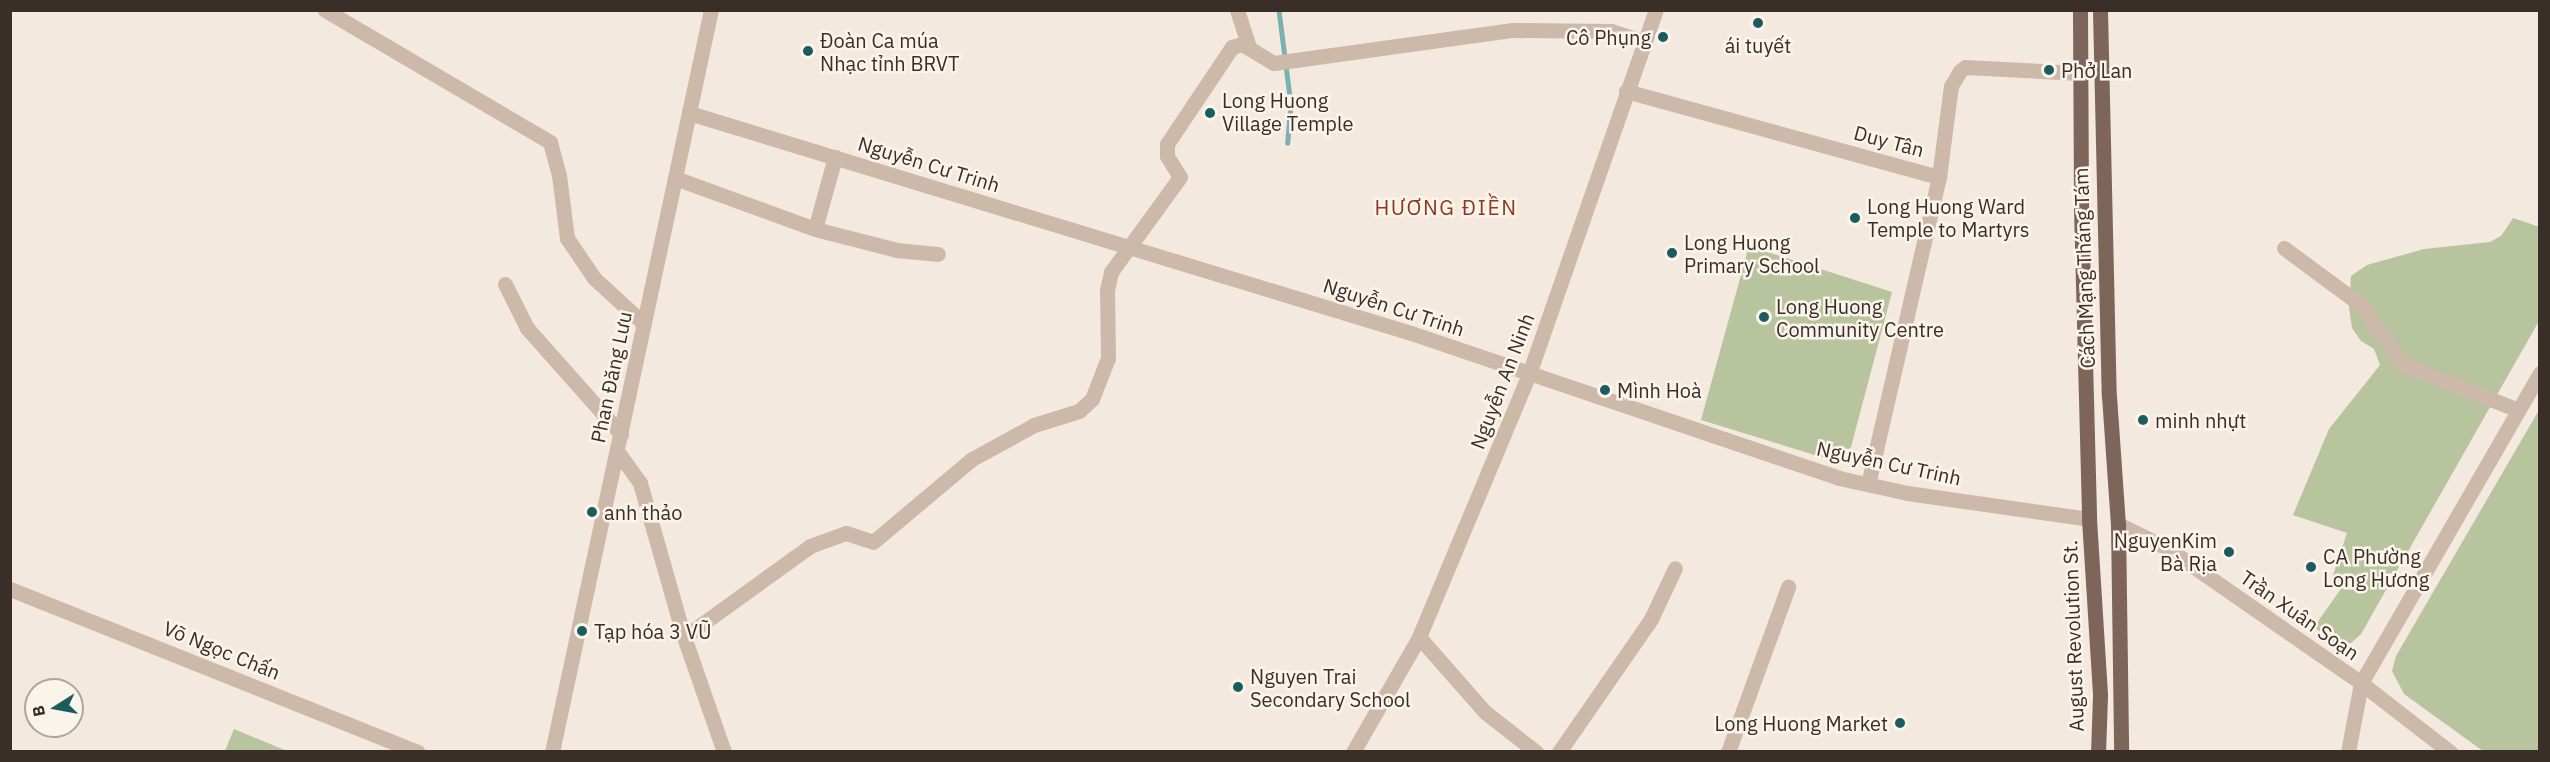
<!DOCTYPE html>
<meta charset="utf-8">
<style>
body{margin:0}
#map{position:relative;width:2550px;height:762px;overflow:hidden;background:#f4e9de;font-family:"IBM Plex Sans",sans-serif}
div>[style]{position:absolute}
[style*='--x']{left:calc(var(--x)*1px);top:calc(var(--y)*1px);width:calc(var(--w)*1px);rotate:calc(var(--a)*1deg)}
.green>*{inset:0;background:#b8c49d}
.stream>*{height:4.5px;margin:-2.25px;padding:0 2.25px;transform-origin:2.25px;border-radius:2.25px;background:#7bb1b3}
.minor>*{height:15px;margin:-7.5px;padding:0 7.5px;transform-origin:7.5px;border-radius:7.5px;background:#cdb9a9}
.major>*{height:15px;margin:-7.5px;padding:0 7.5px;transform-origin:7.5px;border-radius:7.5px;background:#7d655a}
.dots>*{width:16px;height:16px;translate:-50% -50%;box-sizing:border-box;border:3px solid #fbf4eb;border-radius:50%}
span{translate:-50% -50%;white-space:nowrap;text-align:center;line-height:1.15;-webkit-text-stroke:5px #fbf4eb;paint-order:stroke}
.poi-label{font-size:20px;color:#3a2e29}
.right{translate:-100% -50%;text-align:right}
.left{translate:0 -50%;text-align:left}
.street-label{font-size:20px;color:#3a2e29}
.neighbourhood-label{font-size:21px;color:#8d371e;letter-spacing:1.5px}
.frame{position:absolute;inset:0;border:12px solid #3a2e29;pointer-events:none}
.north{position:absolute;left:24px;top:678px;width:60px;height:60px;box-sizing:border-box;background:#fbf4eb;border:2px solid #aea59d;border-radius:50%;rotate:259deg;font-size:16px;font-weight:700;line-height:24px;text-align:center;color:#3a2e29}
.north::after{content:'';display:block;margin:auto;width:21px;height:27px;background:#1c5b5e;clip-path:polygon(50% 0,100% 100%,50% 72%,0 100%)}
</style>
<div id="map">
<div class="green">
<div style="clip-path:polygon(2513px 218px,2540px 227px,2539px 321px,2361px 634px,2351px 643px,2335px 644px,2314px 627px,2343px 586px,2333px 575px,2347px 533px,2293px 515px,2329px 429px,2380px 365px,2374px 349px,2361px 341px,2352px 328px,2349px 308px,2351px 276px,2367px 265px,2424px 249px,2490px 242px,2501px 236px)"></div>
<div style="clip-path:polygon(1749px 246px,1892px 292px,1851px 447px,1834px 461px,1701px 420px)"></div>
<div style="clip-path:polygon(2539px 410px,2539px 751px,2483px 751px,2404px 694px,2392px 671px,2396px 656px)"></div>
<div style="clip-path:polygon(234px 729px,287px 751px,225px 751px)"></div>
</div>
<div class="stream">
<div style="--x:1279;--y:10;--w:96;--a:82.8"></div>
<div style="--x:1291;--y:105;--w:38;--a:95"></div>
</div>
<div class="minor">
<div style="--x:325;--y:10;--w:261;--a:30.4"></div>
<div style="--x:550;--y:142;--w:34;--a:75"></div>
<div style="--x:559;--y:175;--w:64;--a:82.8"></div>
<div style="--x:567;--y:238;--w:48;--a:56"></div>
<div style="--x:594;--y:278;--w:68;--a:42.6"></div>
<div style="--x:1237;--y:10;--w:40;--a:72"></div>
<div style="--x:1626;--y:91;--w:325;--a:15.4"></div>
<div style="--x:1939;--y:177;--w:315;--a:103"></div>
<div style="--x:689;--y:113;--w:755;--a:16.95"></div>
<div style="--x:1411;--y:333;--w:452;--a:18.7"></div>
<div style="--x:1839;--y:478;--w:70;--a:12.4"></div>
<div style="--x:1907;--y:493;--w:184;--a:8.1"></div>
<div style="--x:1939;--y:177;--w:92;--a:-82.5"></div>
<div style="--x:1951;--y:86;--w:17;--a:-59"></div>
<div style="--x:1960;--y:71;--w:6;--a:-39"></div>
<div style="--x:1965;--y:67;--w:113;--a:3"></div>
<div style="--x:675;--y:178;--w:149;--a:20"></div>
<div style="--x:815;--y:229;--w:85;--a:14.4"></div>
<div style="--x:897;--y:250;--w:41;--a:5.6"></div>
<div style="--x:815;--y:229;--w:75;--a:-74.5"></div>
<div style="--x:2284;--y:248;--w:96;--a:36.5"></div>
<div style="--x:2361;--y:305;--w:72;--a:55.2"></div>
<div style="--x:2402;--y:364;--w:125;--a:21.6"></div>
<div style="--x:505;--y:284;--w:49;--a:63.4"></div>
<div style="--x:527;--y:328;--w:142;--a:48.4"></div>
<div style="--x:617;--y:451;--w:39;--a:54"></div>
<div style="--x:640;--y:483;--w:160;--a:74.1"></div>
<div style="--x:684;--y:637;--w:122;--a:70.8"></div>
<div style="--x:2118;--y:524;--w:55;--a:26.1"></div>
<div style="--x:2167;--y:548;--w:236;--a:34.8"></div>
<div style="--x:2361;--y:683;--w:113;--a:37.8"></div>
<div style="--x:10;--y:589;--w:439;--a:21.8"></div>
<div style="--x:684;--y:637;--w:155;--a:-35.8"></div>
<div style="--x:810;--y:546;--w:38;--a:-20"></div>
<div style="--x:846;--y:533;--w:28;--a:18"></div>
<div style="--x:873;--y:542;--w:129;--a:-40"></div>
<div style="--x:972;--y:459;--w:71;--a:-28.7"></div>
<div style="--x:1034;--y:425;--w:47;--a:-17.3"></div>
<div style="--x:1079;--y:411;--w:18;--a:-43"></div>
<div style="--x:1092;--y:399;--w:44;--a:-68.7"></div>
<div style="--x:1108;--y:358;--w:68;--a:-90.8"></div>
<div style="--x:1107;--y:290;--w:18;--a:-77"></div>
<div style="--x:1111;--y:272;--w:117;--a:-54"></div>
<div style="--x:1180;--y:177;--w:25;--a:-122"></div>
<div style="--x:1167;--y:156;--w:12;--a:-90"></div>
<div style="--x:1167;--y:144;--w:117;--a:-56.2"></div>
<div style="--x:1232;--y:47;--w:10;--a:-17"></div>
<div style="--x:1242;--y:44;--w:37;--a:31"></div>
<div style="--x:1274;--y:63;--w:241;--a:-7.9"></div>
<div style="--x:1513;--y:30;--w:98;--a:0.6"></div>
<div style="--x:1611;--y:31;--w:35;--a:18"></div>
<div style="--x:1419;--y:637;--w:100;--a:48.7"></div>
<div style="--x:1485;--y:712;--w:65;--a:38.1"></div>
<div style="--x:552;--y:752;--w:759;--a:-77.91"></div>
<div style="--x:1353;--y:752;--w:133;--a:-60.1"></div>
<div style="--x:1419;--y:637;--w:285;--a:-67.3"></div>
<div style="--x:1529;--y:374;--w:386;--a:-70.8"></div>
<div style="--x:1559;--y:752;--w:162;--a:-55.3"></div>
<div style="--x:1651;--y:619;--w:56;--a:-64.8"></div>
<div style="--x:1728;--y:752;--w:176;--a:-70"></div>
<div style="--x:2348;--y:752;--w:70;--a:-79.3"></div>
<div style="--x:2361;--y:683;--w:358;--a:-60"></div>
</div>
<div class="major">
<div style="--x:2080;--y:10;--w:198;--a:89.7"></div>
<div style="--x:2081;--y:208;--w:311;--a:88.5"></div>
<div style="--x:2089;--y:519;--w:177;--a:86.4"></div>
<div style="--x:2100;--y:696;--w:56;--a:92"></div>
<div style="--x:2100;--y:10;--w:386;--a:88.7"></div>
<div style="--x:2109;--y:396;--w:128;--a:86"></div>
<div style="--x:2118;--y:524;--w:228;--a:89.2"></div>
</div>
<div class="dots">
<div style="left:1758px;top:23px;background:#1c5b5e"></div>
<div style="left:1663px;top:37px;background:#1c5b5e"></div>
<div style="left:808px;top:51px;background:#1c5b5e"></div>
<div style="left:2049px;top:70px;background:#1c5b5e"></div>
<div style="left:1210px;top:113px;background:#1c5b5e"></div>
<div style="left:1855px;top:218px;background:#1c5b5e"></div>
<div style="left:1672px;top:253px;background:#1c5b5e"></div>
<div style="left:1764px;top:317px;background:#1c5b5e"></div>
<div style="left:1605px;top:390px;background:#1c5b5e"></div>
<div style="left:2143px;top:420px;background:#1c5b5e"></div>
<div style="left:592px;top:512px;background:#1c5b5e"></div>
<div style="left:2229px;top:552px;background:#1c5b5e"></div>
<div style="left:2311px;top:567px;background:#1c5b5e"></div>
<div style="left:582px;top:631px;background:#1c5b5e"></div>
<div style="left:1238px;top:687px;background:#1c5b5e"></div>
<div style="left:1900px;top:723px;background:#1c5b5e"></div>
</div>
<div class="poi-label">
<span class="right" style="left:1651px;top:37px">Cô Phụng</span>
<span class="left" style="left:820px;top:52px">Đoàn Ca múa<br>Nhạc tỉnh BRVT</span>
<span style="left:1758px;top:45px">ái tuyết</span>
<span class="left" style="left:2061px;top:70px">Phở Lan</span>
<span class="left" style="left:1222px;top:112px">Long Huong<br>Village Temple</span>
<span class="left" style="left:1867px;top:218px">Long Huong Ward<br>Temple to Martyrs</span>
<span class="left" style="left:1684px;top:254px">Long Huong<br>Primary School</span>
<span class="left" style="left:1776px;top:318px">Long Huong<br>Community Centre</span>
<span class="left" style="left:1617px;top:390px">Mình Hoà</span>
<span class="left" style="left:2155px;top:420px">minh nhựt</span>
<span class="left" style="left:604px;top:512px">anh thảo</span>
<span class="right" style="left:2217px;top:552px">NguyenKim<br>Bà Rịa</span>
<span class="left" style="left:2323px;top:568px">CA Phường<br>Long Hương</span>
<span class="left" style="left:594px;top:631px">Tạp hóa 3 VŨ</span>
<span class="left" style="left:1250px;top:688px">Nguyen Trai<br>Secondary School</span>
<span class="right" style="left:1888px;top:723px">Long Huong Market</span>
</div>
<div class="street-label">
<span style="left:1889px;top:141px;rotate:15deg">Duy Tân</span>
<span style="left:929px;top:164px;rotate:17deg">Nguyễn Cư Trinh</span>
<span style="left:2084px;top:268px;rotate:-92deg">Cách Mạng Tháng Tám</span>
<span style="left:1394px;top:307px;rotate:18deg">Nguyễn Cư Trinh</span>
<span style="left:611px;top:377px;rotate:-78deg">Phan Đăng Lưu</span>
<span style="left:1502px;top:381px;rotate:-69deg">Nguyễn An Ninh</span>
<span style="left:1889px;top:463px;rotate:12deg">Nguyễn Cư Trinh</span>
<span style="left:2300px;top:615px;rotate:35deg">Trần Xuân Soạn</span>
<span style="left:2073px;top:636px;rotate:-92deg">August Revolution St.</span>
<span style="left:222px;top:650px;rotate:22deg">Võ Ngọc Chấn</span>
</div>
<div class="neighbourhood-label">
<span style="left:1446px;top:207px">HƯƠNG ĐIỀN</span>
</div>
<div class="frame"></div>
<div class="north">B</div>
</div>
